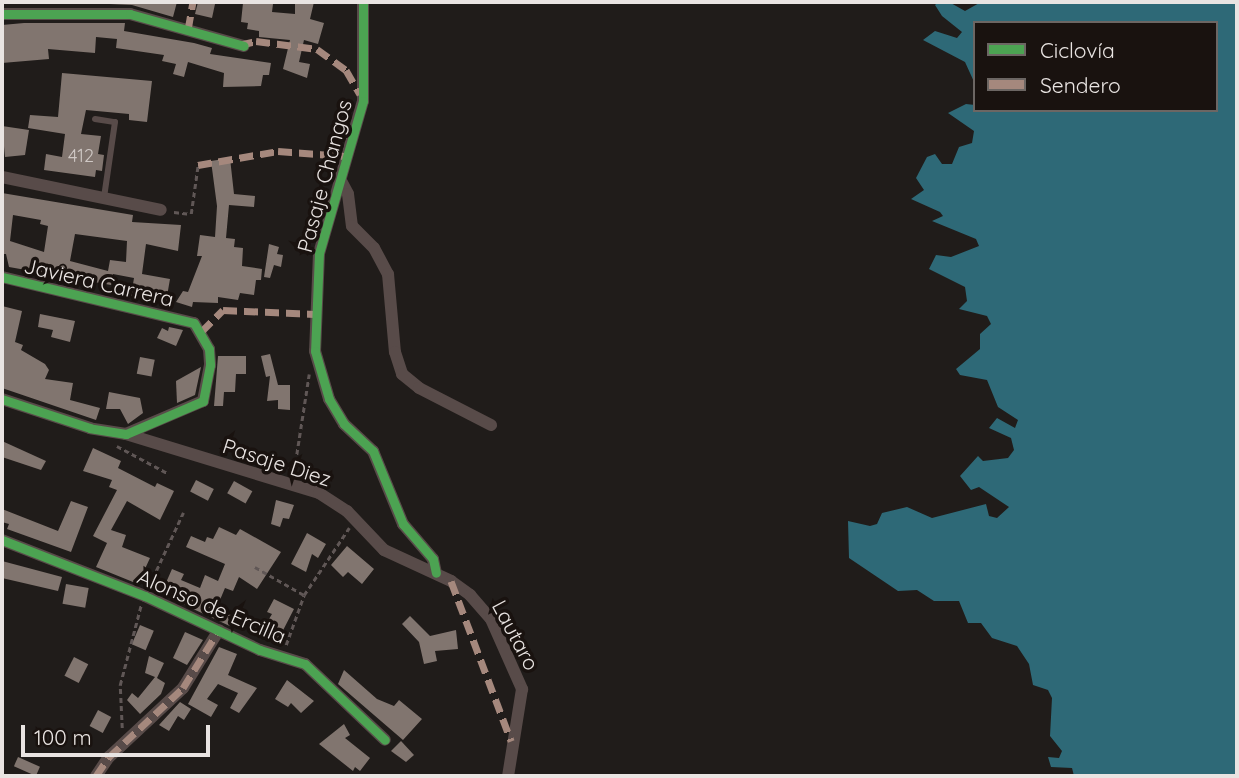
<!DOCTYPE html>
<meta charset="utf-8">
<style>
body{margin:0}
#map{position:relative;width:1239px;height:778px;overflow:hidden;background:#201c1a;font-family:Quicksand,sans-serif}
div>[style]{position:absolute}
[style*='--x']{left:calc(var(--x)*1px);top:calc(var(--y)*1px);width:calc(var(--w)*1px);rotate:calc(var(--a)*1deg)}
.water>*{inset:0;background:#2e6977}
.building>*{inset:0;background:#81756f;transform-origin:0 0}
.path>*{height:2.5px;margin-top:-1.25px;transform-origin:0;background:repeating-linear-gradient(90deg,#605756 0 5px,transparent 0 8.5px)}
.service>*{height:6px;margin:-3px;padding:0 3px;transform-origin:3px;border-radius:3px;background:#584b49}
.minor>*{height:12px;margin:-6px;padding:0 6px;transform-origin:6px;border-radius:6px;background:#584b49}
.quiet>*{height:7px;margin-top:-3.5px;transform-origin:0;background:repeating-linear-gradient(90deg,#a5887d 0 14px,transparent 0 21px)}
.cycleway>*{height:9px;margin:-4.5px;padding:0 4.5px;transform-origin:4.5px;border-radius:4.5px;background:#4ca352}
span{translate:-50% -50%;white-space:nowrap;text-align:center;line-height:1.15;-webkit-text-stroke:7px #19120f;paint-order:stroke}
.number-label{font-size:18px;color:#cfc8c5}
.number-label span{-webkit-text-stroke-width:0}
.street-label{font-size:21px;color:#e9e4e2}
.frame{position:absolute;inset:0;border:4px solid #e9e4e2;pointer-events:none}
.legend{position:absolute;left:973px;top:21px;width:245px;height:91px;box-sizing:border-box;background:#19120f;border:2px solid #6c6663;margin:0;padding:9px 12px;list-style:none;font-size:21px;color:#e9e4e2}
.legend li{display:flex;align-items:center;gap:14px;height:35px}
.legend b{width:35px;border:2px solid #6c6663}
.scale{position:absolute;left:21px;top:725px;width:189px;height:32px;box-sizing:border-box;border:4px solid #e9e4e2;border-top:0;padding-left:9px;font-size:21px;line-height:24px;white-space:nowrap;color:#e9e4e2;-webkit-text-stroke:5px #19120f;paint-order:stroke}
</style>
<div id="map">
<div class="water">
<div style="clip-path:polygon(938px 2px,949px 2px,965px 11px,981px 2px,1237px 2px,1237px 776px,1074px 776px,1072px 768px,1051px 767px,1048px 757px,1059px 758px,1062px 751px,1050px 736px,1052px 698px,1048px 690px,1033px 685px,1029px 664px,1017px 646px,992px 638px,981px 623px,968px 623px,959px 601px,934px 601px,917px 590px,898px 591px,849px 558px,848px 521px,870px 526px,877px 524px,882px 513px,907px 507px,932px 518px,986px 504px,989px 516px,997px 518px,1009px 507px,979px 487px,971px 490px,960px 476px,978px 456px,983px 461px,1008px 458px,1014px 450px,1011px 438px,989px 428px,997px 418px,1015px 428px,1018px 420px,998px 407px,987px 380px,960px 375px,956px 369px,980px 349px,980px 334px,991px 324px,987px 316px,959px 309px,967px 301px,965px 287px,929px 269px,936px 255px,951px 257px,979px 246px,976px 239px,932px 221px,943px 216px,940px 212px,911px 199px,924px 190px,916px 178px,927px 157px,935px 154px,942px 164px,952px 164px,959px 147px,972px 143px,974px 131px,948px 113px,966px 104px,975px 105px,975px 110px,1216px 110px,1216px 23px,975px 23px,975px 84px,965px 62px,923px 40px,935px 31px,957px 38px,962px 32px,942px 16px,935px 5px)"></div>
</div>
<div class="building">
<div style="clip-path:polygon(64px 2px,177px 2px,173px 17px,132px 5px)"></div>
<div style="clip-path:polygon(198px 2px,215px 4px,212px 18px,195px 14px)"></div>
<div style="clip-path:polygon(267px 2px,273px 4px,272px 12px,295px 14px,295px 2px,314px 2px,310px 19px,324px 23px,318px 44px,304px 40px,299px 62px,310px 64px,307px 78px,283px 69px,290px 40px,259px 37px,259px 31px,247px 29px,248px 23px,241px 22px,243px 3px)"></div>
<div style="clip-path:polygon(24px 23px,125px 23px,124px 31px,194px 43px,212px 48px,210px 54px,271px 63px,269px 75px,263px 75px,261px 86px,223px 87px,224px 73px,188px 62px,184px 77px,173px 74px,176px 64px,162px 61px,164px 55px,116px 48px,117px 39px,96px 37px,95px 53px,48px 49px,49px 59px,2px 63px,2px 25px)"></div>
<div style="clip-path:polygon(62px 73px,152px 81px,147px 122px,129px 120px,129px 114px,86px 110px,81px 134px,101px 136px,98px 154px,104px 155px,102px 171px,96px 170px,95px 177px,44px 170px,46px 154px,62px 157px,65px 134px,28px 128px,30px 115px,58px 117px)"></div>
<div style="clip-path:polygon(2px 126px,29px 130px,25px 155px,5px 157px)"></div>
<div style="clip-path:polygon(230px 158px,234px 194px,255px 196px,254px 207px,229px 205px,226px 238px,235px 239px,234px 247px,243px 248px,242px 266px,262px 269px,261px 280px,256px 280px,254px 295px,240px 293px,238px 300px,218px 297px,218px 303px,193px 302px,192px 307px,176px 302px,183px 291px,188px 292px,202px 256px,197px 256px,200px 235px,215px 237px,217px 206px,211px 161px)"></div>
<div style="clip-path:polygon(evenodd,2px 193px,133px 215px,132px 222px,181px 225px,178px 251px,146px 244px,142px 274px,170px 279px,166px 302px,131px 296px,134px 278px,113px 274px,111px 285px,9px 267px,6px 254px,2px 254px,2px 193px,13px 215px,41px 220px,40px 224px,48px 226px,44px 252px,10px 241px,13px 215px,2px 193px,75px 234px,127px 241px,126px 262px,110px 260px,108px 271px,70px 261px,75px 234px)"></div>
<div style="clip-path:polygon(269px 244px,279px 247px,277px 254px,283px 255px,281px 267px,274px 265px,270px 278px,264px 277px)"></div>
<div style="clip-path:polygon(2px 306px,22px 311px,15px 342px,23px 345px,21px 350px,45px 364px,49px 370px,45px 379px,73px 383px,70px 400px,100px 408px,96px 420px,2px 388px)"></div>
<div style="clip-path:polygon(40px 314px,75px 321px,70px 342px,51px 337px,53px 330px,38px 327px)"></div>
<div style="clip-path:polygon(169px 327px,183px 330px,176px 346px,157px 338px,162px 328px,168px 331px)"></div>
<div style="clip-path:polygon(270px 354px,278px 385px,290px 385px,290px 410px,278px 409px,278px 400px,267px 401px,270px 376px,266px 377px,261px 356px)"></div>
<div style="clip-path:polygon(218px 356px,246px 356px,246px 374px,236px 374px,235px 392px,224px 392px,223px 406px,214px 406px)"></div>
<div style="left:140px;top:357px;width:15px;height:17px;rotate:11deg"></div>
<div style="clip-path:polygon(201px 367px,195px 395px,177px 403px,176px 381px)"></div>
<div style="clip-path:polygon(109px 392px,140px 398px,143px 413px,128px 424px,120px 409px,106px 409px)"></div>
<div style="clip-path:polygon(2px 441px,46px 461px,41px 470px,2px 457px)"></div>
<div style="clip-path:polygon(93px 448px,121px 461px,118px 468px,155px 487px,157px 483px,174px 491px,160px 520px,127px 501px,111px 530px,126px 535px,122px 547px,150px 558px,138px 584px,96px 567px,107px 543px,93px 536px,117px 490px,109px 487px,112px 480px,83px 471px)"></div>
<div style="left:196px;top:480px;width:20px;height:13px;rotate:27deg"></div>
<div style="left:234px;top:481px;width:21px;height:14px;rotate:29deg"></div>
<div style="clip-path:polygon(276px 500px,294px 505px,289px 519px,283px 518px,280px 527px,271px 524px)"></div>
<div style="clip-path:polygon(71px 501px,88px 507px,71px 552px,7px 529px,9px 524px,2px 522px,2px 509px,58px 531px)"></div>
<div style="clip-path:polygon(219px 527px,236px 535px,240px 529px,281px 552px,257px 589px,239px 577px,233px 591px,225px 588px,217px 607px,239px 620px,234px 628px,161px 594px,172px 569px,184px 574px,181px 580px,200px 588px,205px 575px,218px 581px,225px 564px,186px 547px,191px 536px,205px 542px,207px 537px,213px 539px)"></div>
<div style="clip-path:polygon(307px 533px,326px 544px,318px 558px,312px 554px,306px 572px,291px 564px)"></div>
<div style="clip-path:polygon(347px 546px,374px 569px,362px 584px,348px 572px,343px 577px,331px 565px)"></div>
<div style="clip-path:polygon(2px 561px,62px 577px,58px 591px,2px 578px)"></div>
<div style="left:66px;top:584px;width:23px;height:20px;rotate:10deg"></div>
<div style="clip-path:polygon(274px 599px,294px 609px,276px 644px,260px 634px,272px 614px,267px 612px)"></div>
<div style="clip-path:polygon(410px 616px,430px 636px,456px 630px,458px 649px,435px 651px,437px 661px,424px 664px,419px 642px,402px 624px)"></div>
<div style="left:140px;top:625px;width:15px;height:21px;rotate:23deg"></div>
<div style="clip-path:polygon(185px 632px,203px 640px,187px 665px,173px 658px)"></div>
<div style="clip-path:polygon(219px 647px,237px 654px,228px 675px,257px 688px,239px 713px,230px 708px,238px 693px,218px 684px,207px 699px,218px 705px,211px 717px,188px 704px)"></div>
<div style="clip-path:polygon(149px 656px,164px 663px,157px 678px,165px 683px,161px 694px,140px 714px,127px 700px,132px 693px,138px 698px,155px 677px,145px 673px)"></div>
<div style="left:74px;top:657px;width:16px;height:21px;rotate:27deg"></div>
<div style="clip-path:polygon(344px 670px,377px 699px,394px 706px,399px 700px,422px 719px,403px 740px,338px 684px)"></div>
<div style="clip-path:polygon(287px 680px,314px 701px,301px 713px,291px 703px,288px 707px,275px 699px)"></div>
<div style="clip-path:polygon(180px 702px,191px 709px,184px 720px,178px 716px,169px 731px,159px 725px)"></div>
<div style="left:98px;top:710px;width:15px;height:18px;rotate:28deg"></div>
<div style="clip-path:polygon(344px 724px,350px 735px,345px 738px,370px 758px,360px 771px,355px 767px,353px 771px,319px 744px)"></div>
<div style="clip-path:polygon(401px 741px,414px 755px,406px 762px,391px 751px)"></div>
<div style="left:18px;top:757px;width:24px;height:10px;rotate:24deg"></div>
</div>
<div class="path">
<div style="--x:174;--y:212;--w:17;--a:7"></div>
<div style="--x:191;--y:214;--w:49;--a:-81.9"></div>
<div style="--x:117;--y:446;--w:59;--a:28.3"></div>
<div style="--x:294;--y:471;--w:98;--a:-81.2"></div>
<div style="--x:255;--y:567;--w:56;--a:29.7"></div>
<div style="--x:149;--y:586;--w:81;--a:-65"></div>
<div style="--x:286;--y:645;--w:53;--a:-70.2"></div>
<div style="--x:304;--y:595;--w:81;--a:-56.1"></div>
<div style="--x:122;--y:728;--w:43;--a:-92.7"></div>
<div style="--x:120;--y:685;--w:83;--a:-75.3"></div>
</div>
<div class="service">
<div style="--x:95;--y:119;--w:20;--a:9"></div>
<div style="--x:115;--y:122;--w:76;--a:98.3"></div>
</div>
<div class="minor">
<div style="--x:363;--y:2;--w:99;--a:90"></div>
<div style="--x:363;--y:101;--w:158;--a:106.1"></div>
<div style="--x:319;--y:253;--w:98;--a:92.3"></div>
<div style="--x:315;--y:351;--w:50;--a:73.7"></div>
<div style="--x:329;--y:399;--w:29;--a:59"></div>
<div style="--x:344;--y:424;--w:40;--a:43"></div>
<div style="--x:373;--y:451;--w:79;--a:67.7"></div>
<div style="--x:403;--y:524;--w:46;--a:49.4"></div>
<div style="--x:433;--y:559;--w:14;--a:78"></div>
<div style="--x:2;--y:14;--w:128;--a:0"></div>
<div style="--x:130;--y:14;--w:118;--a:15.7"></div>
<div style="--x:338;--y:175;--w:21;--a:62"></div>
<div style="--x:348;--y:194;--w:32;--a:83"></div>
<div style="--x:352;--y:226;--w:31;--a:45"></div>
<div style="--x:374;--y:248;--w:30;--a:62"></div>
<div style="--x:388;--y:274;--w:78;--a:84.9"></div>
<div style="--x:395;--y:352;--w:23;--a:72"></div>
<div style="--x:402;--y:374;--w:22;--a:39"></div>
<div style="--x:419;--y:388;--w:81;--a:27.2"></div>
<div style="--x:2;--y:177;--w:162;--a:11.7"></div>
<div style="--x:2;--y:277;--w:197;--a:13.5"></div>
<div style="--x:194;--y:323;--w:30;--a:60"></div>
<div style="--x:209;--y:349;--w:16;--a:86"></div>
<div style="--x:210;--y:365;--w:37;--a:101"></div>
<div style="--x:203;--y:401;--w:84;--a:156.8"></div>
<div style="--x:126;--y:434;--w:36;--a:-171"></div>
<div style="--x:90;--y:428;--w:93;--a:-161.8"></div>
<div style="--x:126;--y:434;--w:202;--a:17"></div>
<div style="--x:319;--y:493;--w:33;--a:33"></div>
<div style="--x:347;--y:511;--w:54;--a:46.5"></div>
<div style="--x:384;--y:550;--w:74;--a:24.8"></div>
<div style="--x:451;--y:581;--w:24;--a:36"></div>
<div style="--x:470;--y:595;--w:32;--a:49"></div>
<div style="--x:491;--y:619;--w:77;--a:66.1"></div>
<div style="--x:522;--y:689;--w:88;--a:99.1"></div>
<div style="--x:2;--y:540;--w:154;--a:21.4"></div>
<div style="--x:145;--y:596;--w:127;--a:25.2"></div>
<div style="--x:260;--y:650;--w:47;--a:17.3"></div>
<div style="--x:305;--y:664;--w:110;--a:43.5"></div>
<div style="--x:96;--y:776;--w:23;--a:-56"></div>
<div style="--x:109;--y:757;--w:101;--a:-43"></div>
<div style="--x:183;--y:688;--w:68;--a:-58.2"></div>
</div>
<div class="quiet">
<div style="--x:188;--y:30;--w:28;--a:-80"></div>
<div style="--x:239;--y:45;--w:17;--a:-13"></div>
<div style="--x:256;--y:41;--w:62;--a:7.5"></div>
<div style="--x:317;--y:49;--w:36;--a:36"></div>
<div style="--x:346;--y:70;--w:28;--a:60"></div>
<div style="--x:198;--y:165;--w:81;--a:-9.9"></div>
<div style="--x:278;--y:151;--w:66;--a:4.3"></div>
<div style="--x:201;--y:332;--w:31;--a:-45"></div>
<div style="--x:223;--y:310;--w:92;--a:2.5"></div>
<div style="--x:451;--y:581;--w:171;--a:69.4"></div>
<div style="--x:96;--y:776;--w:23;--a:-56"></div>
<div style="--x:109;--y:757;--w:101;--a:-43"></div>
<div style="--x:183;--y:688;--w:68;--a:-58.2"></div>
</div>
<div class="cycleway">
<div style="--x:363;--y:2;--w:99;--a:90"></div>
<div style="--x:363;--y:101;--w:158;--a:106.1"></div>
<div style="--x:319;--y:253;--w:98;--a:92.3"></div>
<div style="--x:315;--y:351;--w:50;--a:73.7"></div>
<div style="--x:329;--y:399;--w:29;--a:59"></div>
<div style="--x:344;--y:424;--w:40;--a:43"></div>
<div style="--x:373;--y:451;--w:79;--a:67.7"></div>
<div style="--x:403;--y:524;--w:46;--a:49.4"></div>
<div style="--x:433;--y:559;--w:14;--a:78"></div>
<div style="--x:2;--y:14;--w:128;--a:0"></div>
<div style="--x:130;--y:14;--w:118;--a:15.7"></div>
<div style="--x:2;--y:277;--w:197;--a:13.5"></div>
<div style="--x:194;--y:323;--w:30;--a:60"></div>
<div style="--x:209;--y:349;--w:16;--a:86"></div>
<div style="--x:210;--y:365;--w:37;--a:101"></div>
<div style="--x:203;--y:401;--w:84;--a:156.8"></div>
<div style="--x:126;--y:434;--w:36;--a:-171"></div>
<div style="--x:90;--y:428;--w:93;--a:-161.8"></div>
<div style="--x:2;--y:540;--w:154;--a:21.4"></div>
<div style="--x:145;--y:596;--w:127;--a:25.2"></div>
<div style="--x:260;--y:650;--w:47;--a:17.3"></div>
<div style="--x:305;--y:664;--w:110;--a:43.5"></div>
</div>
<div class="number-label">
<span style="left:81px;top:156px">412</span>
</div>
<div class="street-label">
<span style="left:324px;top:176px;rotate:-75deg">Pasaje Changos</span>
<span style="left:99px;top:282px;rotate:13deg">Javiera Carrera</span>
<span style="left:277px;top:462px;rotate:18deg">Pasaje Diez</span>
<span style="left:212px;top:606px;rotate:23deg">Alonso de Ercilla</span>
<span style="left:516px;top:635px;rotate:62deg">Lautaro</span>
</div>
<div class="frame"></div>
<ul class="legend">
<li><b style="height:9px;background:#4ca352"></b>Ciclovía</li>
<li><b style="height:9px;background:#a5887d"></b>Sendero</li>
</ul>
<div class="scale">100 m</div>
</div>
